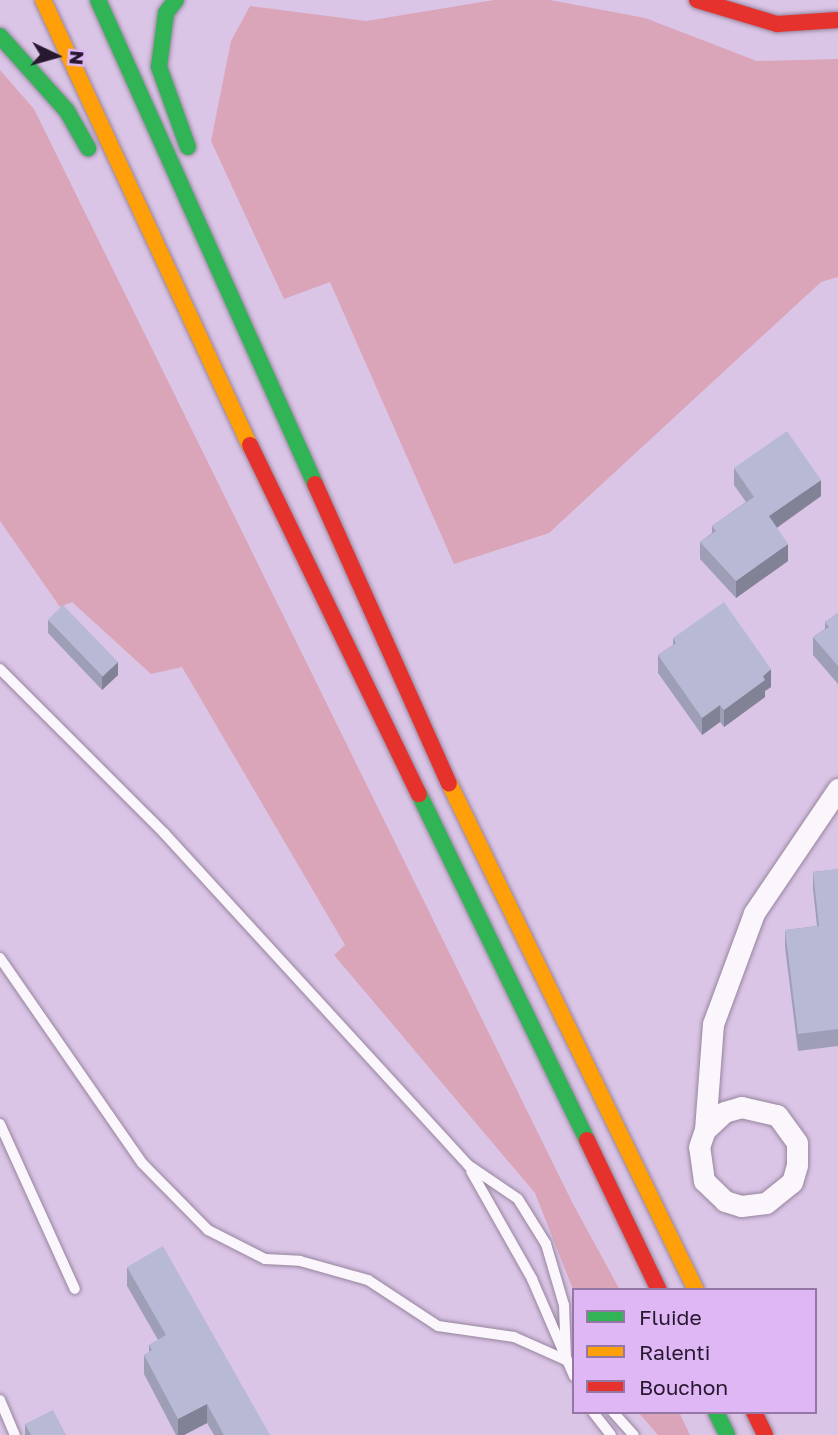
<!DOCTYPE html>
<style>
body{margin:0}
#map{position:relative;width:838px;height:1435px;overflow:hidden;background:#dbc5e7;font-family:"Golos Text",sans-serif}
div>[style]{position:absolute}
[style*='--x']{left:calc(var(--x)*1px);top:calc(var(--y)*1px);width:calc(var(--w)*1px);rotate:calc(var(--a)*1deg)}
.green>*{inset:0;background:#daa5b9}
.roads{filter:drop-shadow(0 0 2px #96859e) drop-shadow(0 0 2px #96859e)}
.lane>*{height:10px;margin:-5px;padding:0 5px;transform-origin:5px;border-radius:5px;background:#faf6fb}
.street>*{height:21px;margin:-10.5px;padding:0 10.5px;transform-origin:10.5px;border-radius:10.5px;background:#faf6fb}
.fast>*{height:16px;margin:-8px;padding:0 8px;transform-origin:8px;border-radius:8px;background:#30b455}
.slow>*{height:16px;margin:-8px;padding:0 8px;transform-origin:8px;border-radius:8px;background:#ff9f0a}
.jam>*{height:16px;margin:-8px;padding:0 8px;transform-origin:8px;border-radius:8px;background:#e5322d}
.wall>*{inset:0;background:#9e9fb7}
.shaded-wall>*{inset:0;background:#818295}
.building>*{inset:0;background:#b8b9d5;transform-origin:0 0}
span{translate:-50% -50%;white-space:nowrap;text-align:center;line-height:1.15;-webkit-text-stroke:6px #dfb7f5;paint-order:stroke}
.legend{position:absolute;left:572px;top:1288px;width:245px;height:126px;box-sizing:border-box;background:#dfb7f5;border:2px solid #9577a6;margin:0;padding:9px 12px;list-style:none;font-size:21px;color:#271830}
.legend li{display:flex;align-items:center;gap:14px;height:35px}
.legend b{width:35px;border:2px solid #9577a6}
.north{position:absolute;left:21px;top:21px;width:70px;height:70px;-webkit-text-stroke:5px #dfb7f5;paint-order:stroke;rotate:95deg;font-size:19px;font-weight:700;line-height:28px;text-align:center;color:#271830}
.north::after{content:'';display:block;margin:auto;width:24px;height:32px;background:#271830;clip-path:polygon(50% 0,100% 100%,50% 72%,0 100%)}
</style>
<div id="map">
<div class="green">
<div style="clip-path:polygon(494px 0,550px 0,645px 18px,757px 61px,838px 59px,838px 277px,821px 282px,549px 533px,454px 564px,330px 282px,284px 299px,211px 141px,231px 41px,250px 6px,366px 21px)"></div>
<div style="clip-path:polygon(0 70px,34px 109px,573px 1204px,620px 1290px,574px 1292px,535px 1193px,334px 955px,345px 945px,182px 667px,151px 674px,72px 602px,60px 607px,0 521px)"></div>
<div style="clip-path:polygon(638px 1412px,679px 1412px,690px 1435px,658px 1435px)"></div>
</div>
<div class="roads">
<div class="lane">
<div style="--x:0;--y:669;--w:232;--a:45"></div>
<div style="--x:164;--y:833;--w:450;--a:47.5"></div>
<div style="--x:468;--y:1165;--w:60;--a:34.2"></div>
<div style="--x:518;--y:1199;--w:53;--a:58.1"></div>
<div style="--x:546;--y:1244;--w:64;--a:73.6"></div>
<div style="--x:564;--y:1305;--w:55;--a:87.9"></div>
<div style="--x:566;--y:1360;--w:11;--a:41"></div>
<div style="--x:0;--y:958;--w:249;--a:55.3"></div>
<div style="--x:142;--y:1163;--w:94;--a:45.4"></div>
<div style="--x:208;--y:1230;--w:64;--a:27"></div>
<div style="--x:265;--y:1259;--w:35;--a:3"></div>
<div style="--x:300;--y:1261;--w:71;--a:15.6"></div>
<div style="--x:368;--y:1280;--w:84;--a:33.3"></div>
<div style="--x:438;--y:1326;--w:77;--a:8.2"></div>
<div style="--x:514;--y:1337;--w:57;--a:23.9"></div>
<div style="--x:0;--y:1124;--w:181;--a:65.6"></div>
<div style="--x:471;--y:1171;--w:124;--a:60.5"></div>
<div style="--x:532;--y:1279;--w:106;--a:66.6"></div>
<div style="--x:0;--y:1400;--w:38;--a:67"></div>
<div style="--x:593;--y:1412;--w:29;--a:52"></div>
<div style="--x:613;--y:1412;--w:31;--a:48"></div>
</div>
<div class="street">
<div style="--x:705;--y:1130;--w:26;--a:-43"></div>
<div style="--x:724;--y:1112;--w:18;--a:-16"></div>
<div style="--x:741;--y:1107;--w:37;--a:13"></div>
<div style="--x:777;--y:1115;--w:34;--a:54"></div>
<div style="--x:797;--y:1143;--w:22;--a:90"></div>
<div style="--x:797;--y:1165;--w:18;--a:106"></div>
<div style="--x:792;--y:1182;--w:33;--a:141"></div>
<div style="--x:766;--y:1203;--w:25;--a:173"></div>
<div style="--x:741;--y:1206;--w:17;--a:-163"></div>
<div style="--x:725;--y:1201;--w:29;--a:-136"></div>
<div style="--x:704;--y:1181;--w:34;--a:-98"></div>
<div style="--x:699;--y:1147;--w:18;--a:-71"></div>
<div style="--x:705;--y:1130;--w:106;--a:-85.7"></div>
<div style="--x:713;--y:1024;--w:118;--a:-69.7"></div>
<div style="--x:754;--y:913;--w:150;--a:-55.9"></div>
</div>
<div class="fast">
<div style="--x:98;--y:0;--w:530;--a:65.85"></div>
<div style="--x:176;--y:0;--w:16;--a:128"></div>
<div style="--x:166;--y:13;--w:54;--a:97.4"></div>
<div style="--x:159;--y:67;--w:85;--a:70.1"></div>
<div style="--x:0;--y:36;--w:101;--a:48.2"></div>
<div style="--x:67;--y:111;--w:43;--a:60.4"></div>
<div style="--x:419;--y:794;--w:385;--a:64.1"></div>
<div style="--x:716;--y:1412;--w:25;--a:64"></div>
</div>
<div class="slow">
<div style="--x:43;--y:0;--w:491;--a:65.1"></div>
<div style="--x:449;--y:783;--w:564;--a:64.03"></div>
</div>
<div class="jam">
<div style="--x:697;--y:0;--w:84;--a:16.7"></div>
<div style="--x:777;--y:24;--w:61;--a:-3.8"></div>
<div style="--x:250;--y:445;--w:388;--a:64.2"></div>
<div style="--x:315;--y:484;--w:328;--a:65.9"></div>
<div style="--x:587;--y:1140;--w:166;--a:64.4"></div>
<div style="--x:754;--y:1412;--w:25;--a:64"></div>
</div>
</div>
<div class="wall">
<div style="clip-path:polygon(734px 468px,821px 496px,777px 528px,788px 561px,736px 598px,700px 559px,700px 542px,712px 533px,712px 526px,746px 502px,734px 485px)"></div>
<div style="clip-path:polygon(838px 613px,838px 684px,813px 655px,813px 637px,825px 629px,825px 622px)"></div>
<div style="clip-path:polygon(48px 620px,118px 675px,102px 690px,48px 633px)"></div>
<div style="clip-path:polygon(673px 638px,771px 687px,765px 691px,765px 697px,724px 727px,720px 722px,702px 735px,658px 673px,658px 655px,673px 645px)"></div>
<div style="clip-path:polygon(838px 869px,838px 1046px,798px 1051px,785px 947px,785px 930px,817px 926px,813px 889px,813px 872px)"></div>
<div style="clip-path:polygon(127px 1267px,270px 1435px,214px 1435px,207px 1423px,184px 1435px,176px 1435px,144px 1374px,144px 1355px,149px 1352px,149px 1345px,158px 1340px,127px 1286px)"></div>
<div style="clip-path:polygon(25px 1424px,66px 1435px,25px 1435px)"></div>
</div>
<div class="shaded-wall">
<div style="clip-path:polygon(821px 480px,821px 496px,769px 533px,769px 516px)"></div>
<div style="clip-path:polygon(788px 544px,788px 561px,736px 598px,736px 581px)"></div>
<div style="clip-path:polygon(118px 662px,118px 675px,102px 690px,102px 677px)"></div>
<div style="clip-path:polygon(771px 669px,771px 687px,765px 691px,765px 697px,724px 727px,724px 710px)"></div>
<div style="clip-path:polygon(720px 705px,720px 722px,702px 735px,702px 718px)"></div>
<div style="clip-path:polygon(207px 1404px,207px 1423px,184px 1435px,178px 1435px,178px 1419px)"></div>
</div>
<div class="building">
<div style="clip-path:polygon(787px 431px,821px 480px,769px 516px,788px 544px,736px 581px,700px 542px,716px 531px,712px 526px,754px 497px,734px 468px)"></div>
<div style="clip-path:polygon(724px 602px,771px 669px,763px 676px,765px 680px,724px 710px,720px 705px,702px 718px,658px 655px,676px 643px,673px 638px)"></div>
<div style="left:63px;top:605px;width:79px;height:21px;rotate:46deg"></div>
<div style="clip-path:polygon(838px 613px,838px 666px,813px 637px,829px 627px,825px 622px)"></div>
<div style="clip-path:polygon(838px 869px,838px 1029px,798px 1034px,785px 930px,819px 926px,813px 872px)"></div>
<div style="clip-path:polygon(163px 1246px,270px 1435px,224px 1435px,207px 1404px,178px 1419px,144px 1355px,152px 1350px,149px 1345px,166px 1335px,127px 1267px)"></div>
<div style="clip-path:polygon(53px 1410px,66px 1435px,31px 1435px,25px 1424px)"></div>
</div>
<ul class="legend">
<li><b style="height:9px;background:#30b455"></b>Fluide</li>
<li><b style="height:9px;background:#ff9f0a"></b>Ralenti</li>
<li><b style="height:9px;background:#e5322d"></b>Bouchon</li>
</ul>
<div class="north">N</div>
</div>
